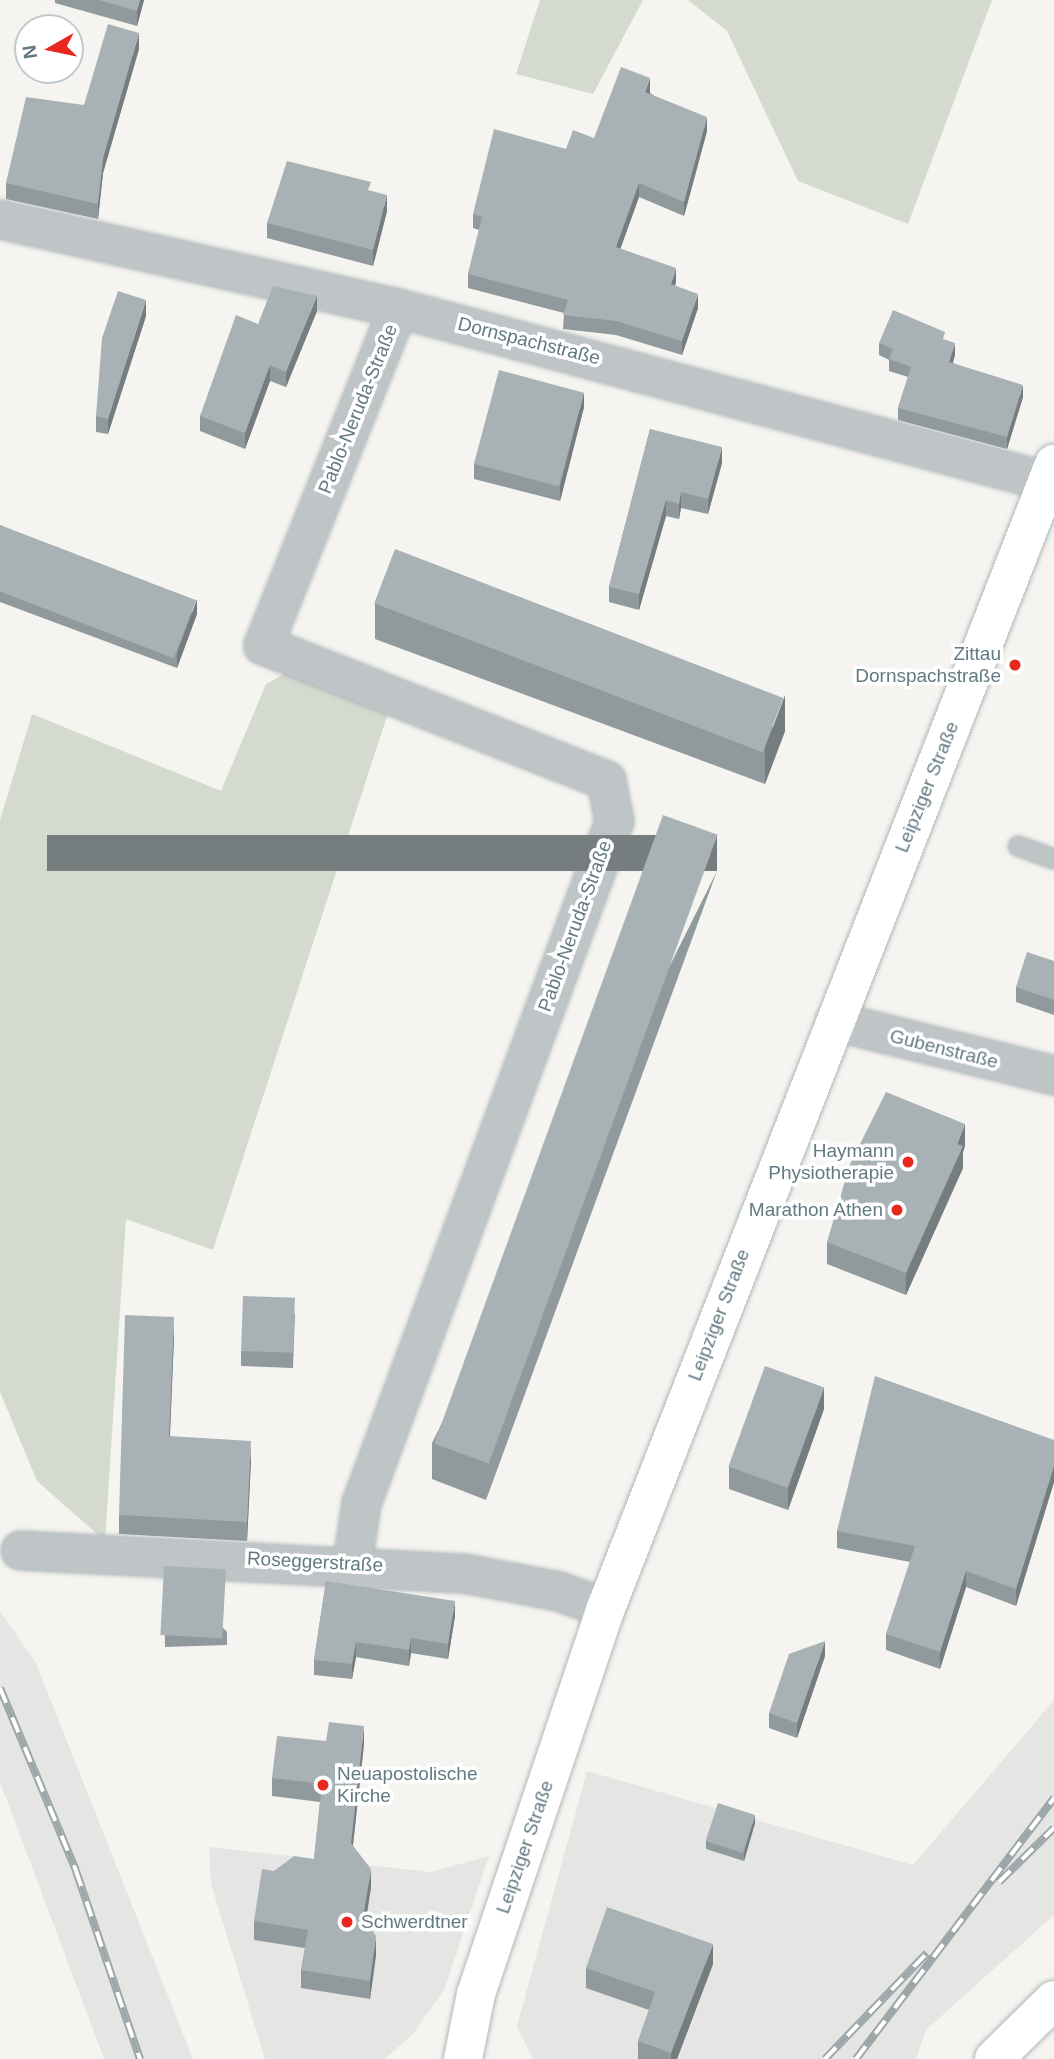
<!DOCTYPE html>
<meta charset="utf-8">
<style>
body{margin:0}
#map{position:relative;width:1054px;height:2059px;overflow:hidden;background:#f5f4f0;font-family:Helvetica,sans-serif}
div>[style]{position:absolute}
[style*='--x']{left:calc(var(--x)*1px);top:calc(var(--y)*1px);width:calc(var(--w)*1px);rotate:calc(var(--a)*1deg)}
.built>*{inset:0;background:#e5e6e4}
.green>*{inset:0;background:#d5dacf}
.roads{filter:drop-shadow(0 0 2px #afb7b9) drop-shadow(0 0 2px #afb7b9)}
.lane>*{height:18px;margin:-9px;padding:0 9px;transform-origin:9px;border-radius:9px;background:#bfc4c6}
.street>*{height:37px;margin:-18.5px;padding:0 18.5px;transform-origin:18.5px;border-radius:18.5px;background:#bfc4c6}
.secondary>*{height:38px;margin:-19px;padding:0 19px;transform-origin:19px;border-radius:19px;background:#fff}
.rail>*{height:8px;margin-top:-4px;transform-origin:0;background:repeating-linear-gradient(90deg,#fff 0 16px,#9da7aa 0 32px);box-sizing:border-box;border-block:2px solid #9da7aa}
.wall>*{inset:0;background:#90999c}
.shaded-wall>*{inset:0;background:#767d7f;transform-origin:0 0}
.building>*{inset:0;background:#a8b2b5;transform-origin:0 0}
.dots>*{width:19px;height:19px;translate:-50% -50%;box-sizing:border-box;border:4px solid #fff;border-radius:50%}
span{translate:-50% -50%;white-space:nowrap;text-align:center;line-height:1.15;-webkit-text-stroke:7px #fff;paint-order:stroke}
.street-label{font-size:19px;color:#627a82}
.poi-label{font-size:19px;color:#627a82}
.right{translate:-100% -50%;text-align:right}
.left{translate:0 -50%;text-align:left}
.north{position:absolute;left:14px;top:14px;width:70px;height:70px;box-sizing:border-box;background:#fff;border:2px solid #c0cacd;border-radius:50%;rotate:261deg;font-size:19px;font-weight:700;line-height:28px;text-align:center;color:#627a82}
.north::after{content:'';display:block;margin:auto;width:24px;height:32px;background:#e8281d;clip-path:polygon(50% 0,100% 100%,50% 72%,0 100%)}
</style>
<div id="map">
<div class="built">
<div style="clip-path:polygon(0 1611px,36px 1663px,193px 2059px,104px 2059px,0 1782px)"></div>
<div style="clip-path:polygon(1054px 1700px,1054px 1915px,926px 2030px,916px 2059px,533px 2059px,517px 2026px,587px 1771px,913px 1865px)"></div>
<div style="clip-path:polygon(209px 1847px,431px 1872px,489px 1856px,445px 1988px,414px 2033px,385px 2059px,265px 2059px,211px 1884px)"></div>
</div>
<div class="green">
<div style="clip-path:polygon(540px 0,643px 0,593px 94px,516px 74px)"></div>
<div style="clip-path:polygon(688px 0,992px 0,908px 224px,798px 181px,727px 31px)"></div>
<div style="clip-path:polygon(291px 670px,389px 710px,213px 1250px,126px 1219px,105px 1541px,37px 1481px,0 1392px,0 820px,32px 714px,221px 791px,266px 684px)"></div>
</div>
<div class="roads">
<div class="lane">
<div style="--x:1018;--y:846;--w:38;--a:20"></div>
</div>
<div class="street">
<div style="--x:0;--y:219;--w:408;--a:12.6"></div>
<div style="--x:398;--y:308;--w:679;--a:14.94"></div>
<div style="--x:834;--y:1021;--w:227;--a:13.8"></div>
<div style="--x:20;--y:1550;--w:445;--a:3"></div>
<div style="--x:464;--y:1573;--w:96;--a:10.8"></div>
<div style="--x:558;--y:1591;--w:51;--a:19.5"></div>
<div style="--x:352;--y:1563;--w:61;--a:-81.5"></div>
<div style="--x:361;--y:1503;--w:727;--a:-69.65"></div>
<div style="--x:614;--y:821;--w:42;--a:-101"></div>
<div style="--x:606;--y:780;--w:369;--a:-158.5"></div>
<div style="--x:263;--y:645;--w:363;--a:-68.2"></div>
</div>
<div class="secondary">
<div style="--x:463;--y:2059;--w:66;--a:-78.7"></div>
<div style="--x:476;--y:1994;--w:407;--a:-71.4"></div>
<div style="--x:606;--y:1608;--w:1229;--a:-68.61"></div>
<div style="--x:994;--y:2059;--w:84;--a:-44.5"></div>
</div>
</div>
<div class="rail">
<div style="--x:0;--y:1688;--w:198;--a:67.4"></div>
<div style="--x:76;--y:1871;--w:199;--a:71.2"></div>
<div style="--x:999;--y:1882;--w:77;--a:-44.5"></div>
<div style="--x:825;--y:2059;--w:147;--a:-46.1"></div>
<div style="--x:856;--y:2059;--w:328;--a:-52.8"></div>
</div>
<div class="wall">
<div style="clip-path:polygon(55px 0,144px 0,137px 26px,55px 3px)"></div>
<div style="clip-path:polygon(139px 49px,103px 173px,98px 219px,6px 199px,6px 183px)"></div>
<div style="clip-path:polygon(650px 92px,650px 93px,707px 131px,684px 216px,639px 197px,620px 249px,676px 282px,675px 286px,698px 308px,682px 355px,616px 335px,563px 329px,564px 313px,468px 288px,468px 274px,479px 230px,473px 228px,473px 214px,594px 138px)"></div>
<div style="clip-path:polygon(371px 191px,387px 211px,373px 266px,267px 238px,267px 223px)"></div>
<div style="clip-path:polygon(317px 311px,286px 387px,270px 381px,245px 449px,200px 431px,200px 416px,258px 324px)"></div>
<div style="clip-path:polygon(146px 316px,108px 434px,96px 432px,96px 416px)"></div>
<div style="clip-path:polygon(945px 340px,955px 355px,953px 363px,1023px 397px,1007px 449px,898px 420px,898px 408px,908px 377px,889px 371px,889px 360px,879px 355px,879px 343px)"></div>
<div style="clip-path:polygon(584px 407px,560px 501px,474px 479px,474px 464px)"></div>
<div style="clip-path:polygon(650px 429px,722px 463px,708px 514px,681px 508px,679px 519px,666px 516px,639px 610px,609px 602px,609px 587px)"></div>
<div style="clip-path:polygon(0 525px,197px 614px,177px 668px,0 602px)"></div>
<div style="clip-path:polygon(375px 603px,785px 731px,765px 784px,375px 639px)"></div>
<div style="clip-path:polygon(717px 871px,486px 1500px,432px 1479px,432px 1443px)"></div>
<div style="clip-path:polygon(1054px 961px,1054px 1015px,1016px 1002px,1016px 987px)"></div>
<div style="clip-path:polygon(965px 1146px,963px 1152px,963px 1168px,906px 1295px,827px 1264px,827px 1242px)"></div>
<div style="clip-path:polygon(295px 1313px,293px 1368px,241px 1366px,241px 1351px)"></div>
<div style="clip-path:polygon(174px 1336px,170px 1436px,251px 1460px,247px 1541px,119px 1534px,119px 1515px)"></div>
<div style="clip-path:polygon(824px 1409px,788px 1510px,729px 1489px,729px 1467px)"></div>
<div style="clip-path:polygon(1054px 1440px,1054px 1482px,1016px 1606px,966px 1587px,940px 1669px,886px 1650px,886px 1634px,910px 1562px,837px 1548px,837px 1531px)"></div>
<div style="clip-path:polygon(164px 1566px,227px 1632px,227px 1645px,165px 1647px)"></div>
<div style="clip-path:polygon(326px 1581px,455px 1616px,448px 1659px,411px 1653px,409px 1666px,356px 1657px,352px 1679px,314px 1675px,314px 1660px)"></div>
<div style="clip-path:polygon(825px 1656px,797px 1738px,769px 1728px,769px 1713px)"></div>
<div style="clip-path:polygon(326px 1741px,364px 1744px,353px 1846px,371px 1887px,366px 1921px,376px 1955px,370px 1999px,301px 1988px,301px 1970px,305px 1948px,254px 1940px,254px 1921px,274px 1871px,314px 1859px,320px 1802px,272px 1796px,272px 1778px)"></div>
<div style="clip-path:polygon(755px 1823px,744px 1861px,706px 1849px,706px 1841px)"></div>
<div style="clip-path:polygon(713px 1964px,677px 2059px,638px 2059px,638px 2041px,649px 2010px,586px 1988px,586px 1968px)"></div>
</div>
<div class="shaded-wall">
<div style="clip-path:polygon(140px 0,144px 0,137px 26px,137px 11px)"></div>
<div style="clip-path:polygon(139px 33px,139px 49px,103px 173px,98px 219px,98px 204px,103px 158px)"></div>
<div style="clip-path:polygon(650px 78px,650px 92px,645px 106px,645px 92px)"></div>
<div style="clip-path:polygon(707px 117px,707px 131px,684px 216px,684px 202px)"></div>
<div style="clip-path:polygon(639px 183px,639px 197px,616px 261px,616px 247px)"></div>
<div style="clip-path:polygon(387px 195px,387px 211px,373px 266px,373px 250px)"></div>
<div style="clip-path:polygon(676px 268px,676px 282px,671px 298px,671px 284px)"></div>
<div style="clip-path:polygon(698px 294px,698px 308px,682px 355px,682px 341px)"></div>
<div style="clip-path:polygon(317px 296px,317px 311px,286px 387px,286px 372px)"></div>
<div style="clip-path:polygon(146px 300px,146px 316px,108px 434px,108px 419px)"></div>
<div style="clip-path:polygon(955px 343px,955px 355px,949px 374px,949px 362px)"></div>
<div style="clip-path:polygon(270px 365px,270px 381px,245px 449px,245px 433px)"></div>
<div style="clip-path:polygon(1023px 385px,1023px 397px,1007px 449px,1007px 437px)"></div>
<div style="clip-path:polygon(584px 392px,584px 407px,560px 501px,560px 486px)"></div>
<div style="clip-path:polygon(722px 447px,722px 463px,708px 514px,708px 499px)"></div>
<div style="clip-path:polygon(681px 492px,681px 508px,679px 519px,679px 504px)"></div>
<div style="clip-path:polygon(666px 500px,666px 516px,639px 610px,639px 594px)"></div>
<div style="clip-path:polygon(197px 599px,197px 614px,177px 668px,177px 653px)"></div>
<div style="clip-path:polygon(785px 695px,785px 731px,765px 784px,765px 748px)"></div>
<div style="left:717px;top:835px;width:36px;height:670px;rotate:90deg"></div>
<div style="clip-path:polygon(965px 1124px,965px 1146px,963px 1152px,963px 1168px,906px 1295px,906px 1273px)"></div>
<div style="clip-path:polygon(174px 1317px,174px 1336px,169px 1455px,169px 1436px)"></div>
<div style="clip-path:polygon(824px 1387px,824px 1409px,788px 1510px,788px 1488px)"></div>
<div style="clip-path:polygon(251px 1441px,251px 1460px,247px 1541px,247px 1522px)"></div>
<div style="clip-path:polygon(1054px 1466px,1054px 1482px,1016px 1606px,1016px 1589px)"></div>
<div style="clip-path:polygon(966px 1571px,966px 1587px,940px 1669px,940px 1652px)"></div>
<div style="clip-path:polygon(455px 1601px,455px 1616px,448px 1659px,448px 1644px)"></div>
<div style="clip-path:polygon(411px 1638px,411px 1653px,409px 1666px,409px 1650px)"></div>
<div style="clip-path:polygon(825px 1641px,825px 1656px,797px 1738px,797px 1723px)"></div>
<div style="clip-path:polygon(356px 1642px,356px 1657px,352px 1679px,352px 1664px)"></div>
<div style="clip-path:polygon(364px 1726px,364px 1744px,351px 1862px,351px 1843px)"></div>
<div style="clip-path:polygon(755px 1815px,755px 1823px,744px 1861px,744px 1853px)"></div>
<div style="clip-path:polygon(371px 1869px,371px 1887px,363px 1936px,363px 1917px)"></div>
<div style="clip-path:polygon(376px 1936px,376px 1955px,370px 1999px,370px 1981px)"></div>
<div style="clip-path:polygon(713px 1944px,713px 1964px,677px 2059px,671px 2059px,671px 2053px)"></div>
</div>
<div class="building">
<div style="clip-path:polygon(99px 0,140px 0,137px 11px)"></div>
<div style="clip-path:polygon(108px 24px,139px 33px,103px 158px,98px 204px,6px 183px,26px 97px,84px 105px)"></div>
<div style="clip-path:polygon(621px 67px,650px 78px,645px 92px,707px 117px,684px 202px,639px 183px,616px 247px,676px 268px,671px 284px,698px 294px,682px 341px,616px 321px,563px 315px,568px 300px,468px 274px,482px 217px,473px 214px,494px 129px,566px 149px,573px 130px,594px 138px)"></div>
<div style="clip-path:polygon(287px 161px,371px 182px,368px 190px,387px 195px,373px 250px,267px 223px)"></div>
<div style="clip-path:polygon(273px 286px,317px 296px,286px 372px,270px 365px,245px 433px,200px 416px,236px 315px,258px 324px)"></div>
<div style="clip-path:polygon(118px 291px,146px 300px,108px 419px,96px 416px,102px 338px)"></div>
<div style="clip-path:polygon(893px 310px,945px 332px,943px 339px,955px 343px,949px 362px,1023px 385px,1007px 437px,898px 408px,911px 367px,889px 359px,893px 349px,879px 343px)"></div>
<div style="left:499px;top:370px;width:88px;height:97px;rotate:15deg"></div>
<div style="clip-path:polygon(650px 429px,722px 447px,708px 499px,681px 492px,679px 504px,666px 500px,639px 594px,609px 587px)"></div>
<div style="left:0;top:525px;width:210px;height:62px;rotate:21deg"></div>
<div style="left:395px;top:549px;width:416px;height:58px;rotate:21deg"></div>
<div style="left:663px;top:815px;width:58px;height:669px;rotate:20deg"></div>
<div style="clip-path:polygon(1027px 952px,1054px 961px,1054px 1000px,1016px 987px)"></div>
<div style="clip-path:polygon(886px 1092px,965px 1124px,957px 1144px,963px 1146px,906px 1273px,827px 1242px,850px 1164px)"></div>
<div style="left:243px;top:1296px;width:52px;height:55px;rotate:2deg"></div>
<div style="clip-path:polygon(125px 1315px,174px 1317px,169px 1436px,251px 1441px,247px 1522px,119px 1515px)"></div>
<div style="left:765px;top:1366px;width:63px;height:107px;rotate:20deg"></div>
<div style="clip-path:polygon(875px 1376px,1054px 1440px,1054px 1466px,1016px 1589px,966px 1571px,940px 1652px,886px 1634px,915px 1546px,837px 1531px)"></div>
<div style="left:164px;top:1566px;width:62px;height:69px;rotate:3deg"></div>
<div style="clip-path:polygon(326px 1581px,455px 1601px,448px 1644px,411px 1638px,409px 1650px,356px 1642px,352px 1664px,314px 1660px)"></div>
<div style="clip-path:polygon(825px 1641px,797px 1723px,769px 1713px,789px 1654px)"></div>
<div style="clip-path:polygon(329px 1722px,364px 1726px,351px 1843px,371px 1869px,363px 1917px,376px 1936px,370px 1981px,301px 1970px,308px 1930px,254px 1921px,262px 1869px,274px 1871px,294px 1856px,314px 1859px,322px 1784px,272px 1778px,277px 1736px,326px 1741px)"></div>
<div style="left:718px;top:1803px;width:39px;height:40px;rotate:18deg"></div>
<div style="clip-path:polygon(607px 1907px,713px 1944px,671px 2053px,638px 2041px,655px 1992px,586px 1968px)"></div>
</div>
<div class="dots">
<div style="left:1015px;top:665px;background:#e8281d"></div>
<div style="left:908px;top:1162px;background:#e8281d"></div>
<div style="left:897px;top:1210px;background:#e8281d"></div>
<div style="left:323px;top:1785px;background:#e8281d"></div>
<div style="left:347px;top:1922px;background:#e8281d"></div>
</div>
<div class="street-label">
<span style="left:529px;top:341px;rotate:14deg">Dornspachstraße</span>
<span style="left:358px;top:409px;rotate:-68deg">Pablo-Neruda-Straße</span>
<span style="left:927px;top:787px;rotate:-68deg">Leipziger Straße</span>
<span style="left:575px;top:926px;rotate:-70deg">Pablo-Neruda-Straße</span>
<span style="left:944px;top:1049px;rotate:14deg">Gubenstraße</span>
<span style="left:719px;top:1315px;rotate:-69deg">Leipziger Straße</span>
<span style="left:315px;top:1562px;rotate:3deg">Roseggerstraße</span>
<span style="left:525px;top:1847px;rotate:-71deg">Leipziger Straße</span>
</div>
<div class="poi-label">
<span class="right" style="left:1001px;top:665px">Zittau<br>Dornspachstraße</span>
<span class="right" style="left:894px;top:1162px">Haymann<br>Physiotherapie</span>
<span class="right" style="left:883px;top:1210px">Marathon Athen</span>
<span class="left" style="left:337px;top:1785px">Neuapostolische<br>Kirche</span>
<span class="left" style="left:361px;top:1922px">Schwerdtner</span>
</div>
<div class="north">N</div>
</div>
